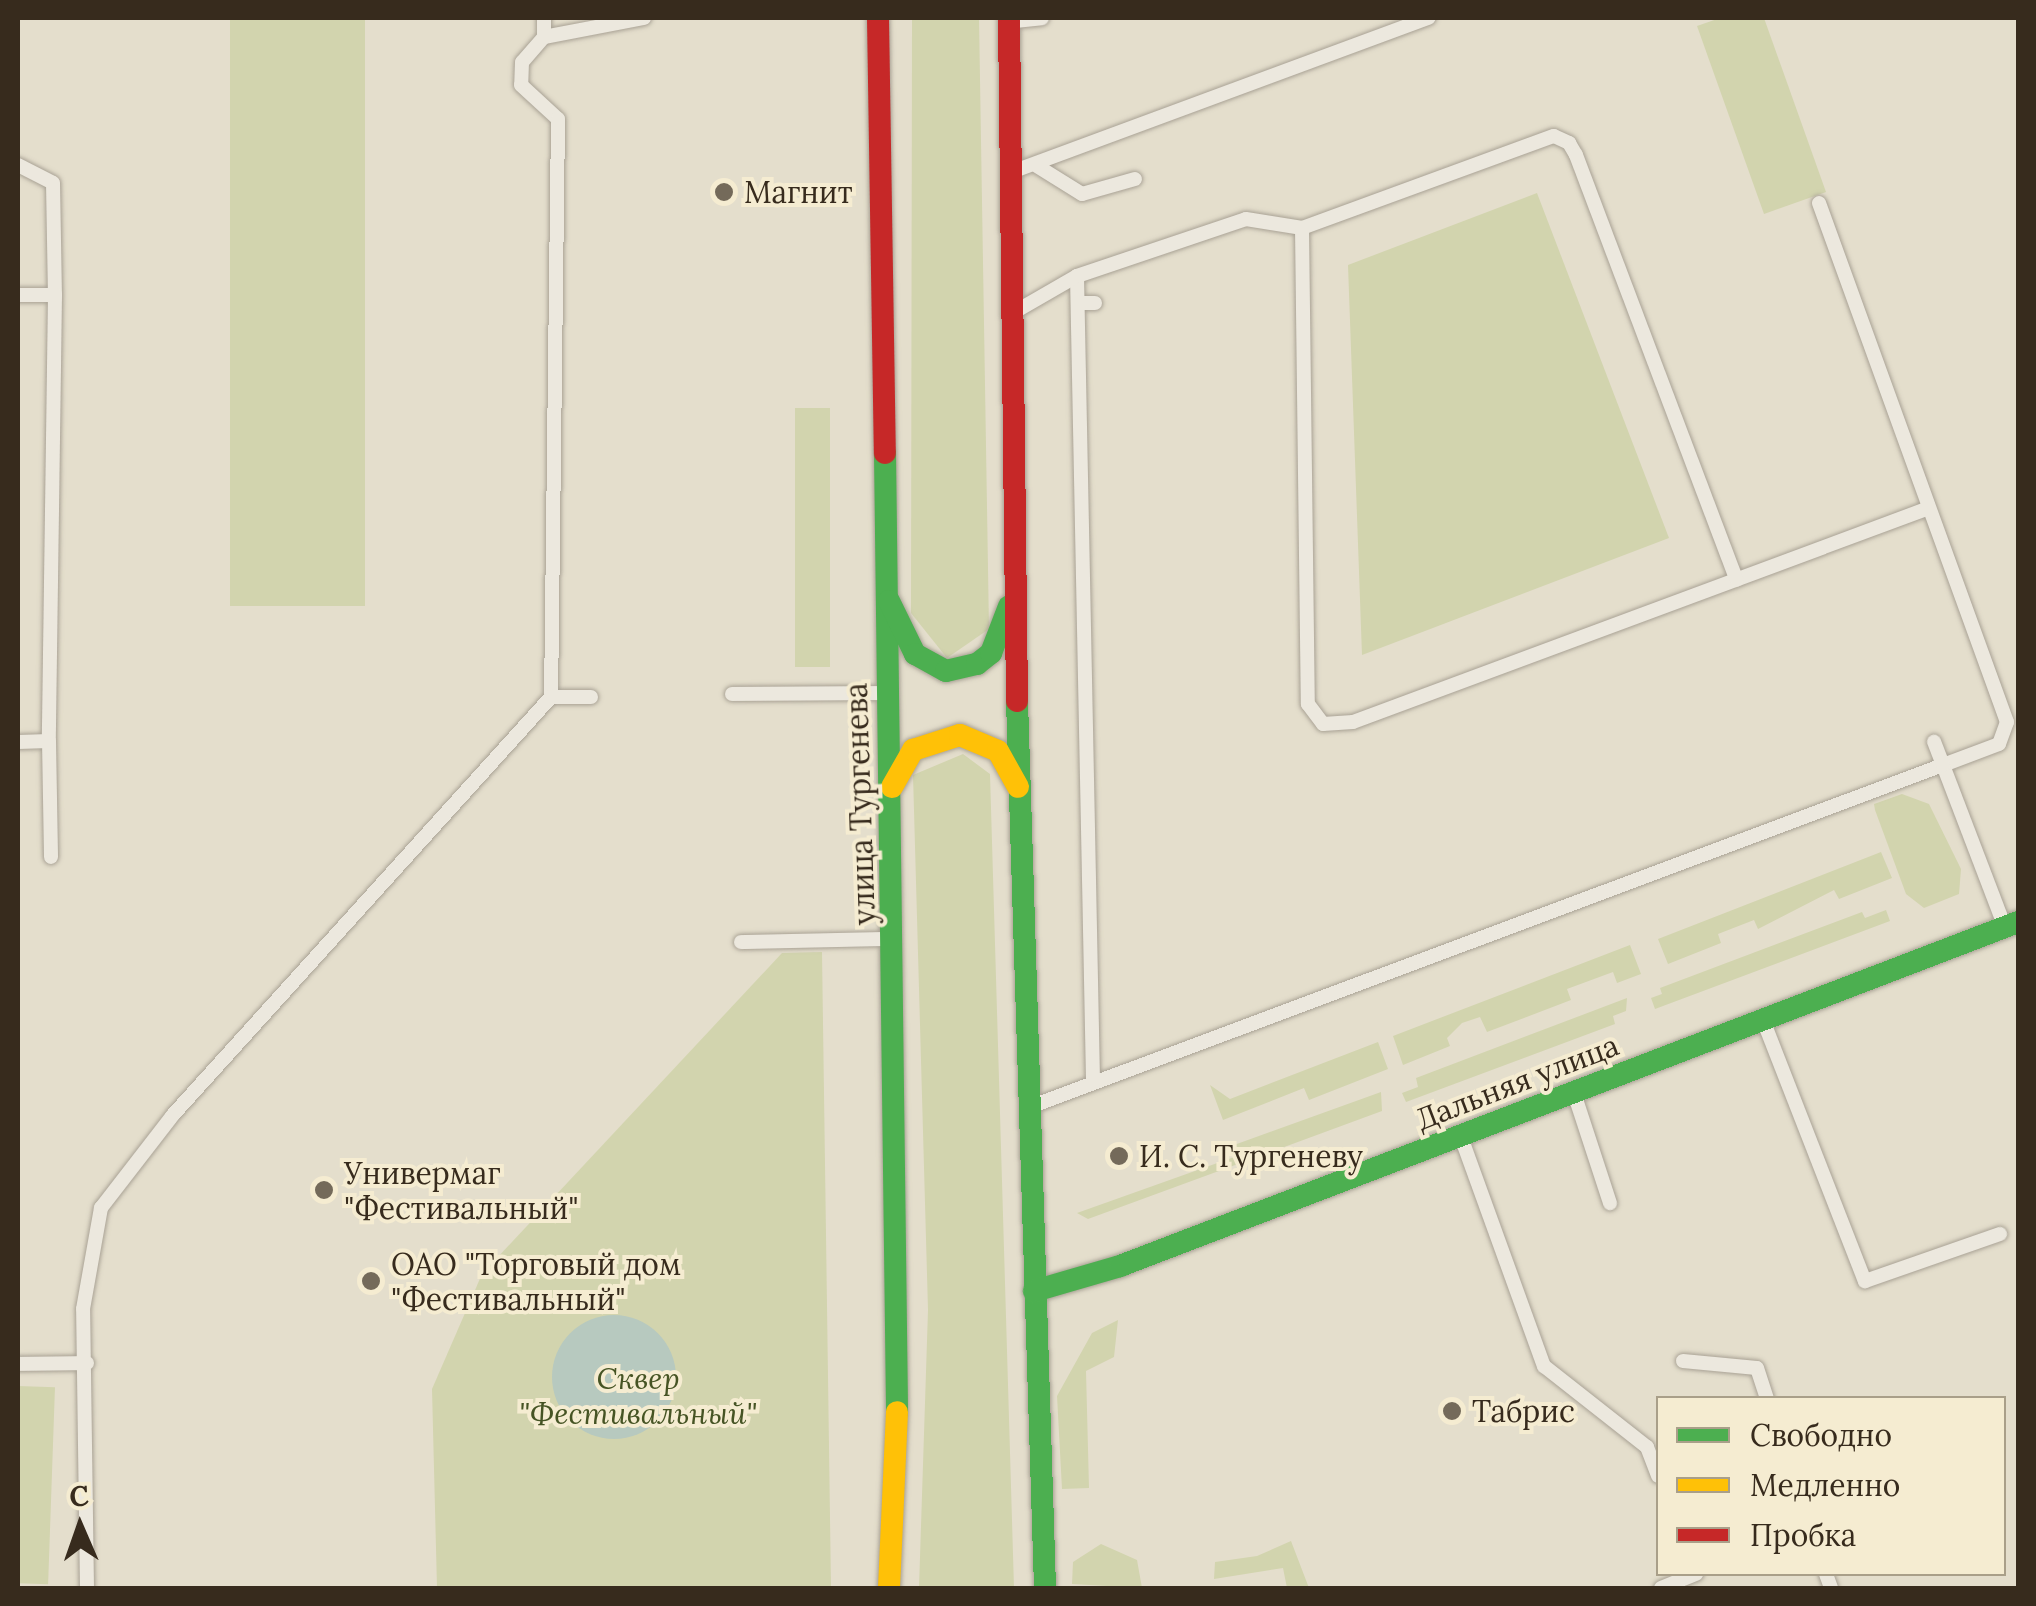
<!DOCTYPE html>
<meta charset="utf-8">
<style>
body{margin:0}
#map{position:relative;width:2036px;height:1606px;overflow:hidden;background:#e4decc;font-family:Lora,serif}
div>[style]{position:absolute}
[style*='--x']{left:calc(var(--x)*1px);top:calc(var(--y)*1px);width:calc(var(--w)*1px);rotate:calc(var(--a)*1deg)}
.green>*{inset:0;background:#d2d4ae;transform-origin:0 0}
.water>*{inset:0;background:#b7c9bf}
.round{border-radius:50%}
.roads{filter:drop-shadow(0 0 2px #a9a295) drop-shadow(0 0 2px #a9a295)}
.lane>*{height:14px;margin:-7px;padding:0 7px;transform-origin:7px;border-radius:7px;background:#ece8de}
.fast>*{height:22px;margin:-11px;padding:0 11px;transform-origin:11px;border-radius:11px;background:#4caf50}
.slow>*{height:22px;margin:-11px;padding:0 11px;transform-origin:11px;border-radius:11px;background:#ffc107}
.jam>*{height:22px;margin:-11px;padding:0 11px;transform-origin:11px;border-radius:11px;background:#c62828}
.dots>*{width:28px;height:28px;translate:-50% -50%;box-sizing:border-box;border:5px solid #f5ecd1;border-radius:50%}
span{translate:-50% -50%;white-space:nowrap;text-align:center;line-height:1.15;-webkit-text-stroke:8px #f5ecd1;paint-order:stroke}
.poi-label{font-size:30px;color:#372b1d}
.left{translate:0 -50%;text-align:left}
.street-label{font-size:30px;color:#372b1d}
.park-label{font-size:30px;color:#465424;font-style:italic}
.frame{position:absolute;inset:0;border:20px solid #372b1d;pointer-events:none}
.legend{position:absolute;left:1656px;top:1396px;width:350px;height:180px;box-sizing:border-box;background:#f5ecd1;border:2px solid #a99f89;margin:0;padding:12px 18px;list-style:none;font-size:30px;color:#372b1d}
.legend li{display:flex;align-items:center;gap:20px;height:50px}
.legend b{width:50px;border:2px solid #a99f89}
.north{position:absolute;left:30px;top:1476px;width:100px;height:100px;-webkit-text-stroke:8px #f5ecd1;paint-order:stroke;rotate:358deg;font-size:28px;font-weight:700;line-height:40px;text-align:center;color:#372b1d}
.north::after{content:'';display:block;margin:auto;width:35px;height:45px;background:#372b1d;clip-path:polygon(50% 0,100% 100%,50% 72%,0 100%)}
</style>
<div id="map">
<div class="green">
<div style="left:230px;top:18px;width:135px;height:588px"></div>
<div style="clip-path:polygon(912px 18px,979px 18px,989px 629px,947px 658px,911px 613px)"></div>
<div style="clip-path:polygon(1720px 18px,1764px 18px,1826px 192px,1764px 214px,1697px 26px)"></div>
<div style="clip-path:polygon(1537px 193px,1669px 538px,1362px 655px,1348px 265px)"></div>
<div style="left:795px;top:408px;width:35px;height:259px"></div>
<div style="clip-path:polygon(963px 754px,990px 774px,1014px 1588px,919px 1588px,928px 1310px,913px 775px)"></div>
<div style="clip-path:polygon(1902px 794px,1929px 804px,1961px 869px,1959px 894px,1924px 908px,1906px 894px,1875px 810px,1874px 804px)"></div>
<div style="clip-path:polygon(1881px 852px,1892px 878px,1839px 899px,1834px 890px,1758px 929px,1754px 920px,1718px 934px,1721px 943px,1668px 964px,1658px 939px)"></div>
<div style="clip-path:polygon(1886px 910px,1890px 921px,1655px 1009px,1651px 998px,1662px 994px,1660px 988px,1862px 912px,1865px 918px)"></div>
<div style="clip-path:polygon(1630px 945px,1641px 974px,1617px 983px,1613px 972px,1567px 989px,1571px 1000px,1487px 1032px,1480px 1017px,1462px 1023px,1447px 1038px,1450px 1046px,1403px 1065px,1393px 1036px)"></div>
<div style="clip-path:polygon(822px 952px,831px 1588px,437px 1588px,432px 1389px,482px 1274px,782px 953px)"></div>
<div style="clip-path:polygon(1627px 998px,1626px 1011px,1613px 1016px,1615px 1024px,1406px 1102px,1402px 1093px,1418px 1087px,1416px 1078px)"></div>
<div style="clip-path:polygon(1378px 1042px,1388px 1069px,1309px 1100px,1304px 1088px,1223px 1120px,1210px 1085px,1230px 1099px)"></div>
<div style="clip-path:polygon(1381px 1092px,1382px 1111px,1088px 1219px,1077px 1213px,1237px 1156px,1234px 1145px)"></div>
<div style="clip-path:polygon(1118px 1320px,1114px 1357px,1086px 1371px,1089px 1488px,1062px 1489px,1057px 1396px,1092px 1333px)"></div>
<div style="left:18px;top:1386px;width:37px;height:197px;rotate:2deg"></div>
<div style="clip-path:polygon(1291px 1541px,1309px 1588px,1287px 1588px,1283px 1568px,1214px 1579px,1215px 1562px,1257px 1556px)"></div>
<div style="clip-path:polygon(1101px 1544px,1137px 1560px,1142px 1588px,1072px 1584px,1073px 1562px)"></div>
</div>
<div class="water">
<div class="round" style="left:552px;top:1315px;width:124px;height:124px"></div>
</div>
<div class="roads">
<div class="lane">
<div style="--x:544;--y:18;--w:19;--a:90"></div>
<div style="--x:544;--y:37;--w:33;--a:131"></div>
<div style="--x:522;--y:62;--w:23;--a:92"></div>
<div style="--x:521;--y:85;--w:50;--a:42.6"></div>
<div style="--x:558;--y:119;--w:578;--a:90.69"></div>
<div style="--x:1015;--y:21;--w:27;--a:-6"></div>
<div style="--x:544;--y:37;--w:102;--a:-10.8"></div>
<div style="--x:18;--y:165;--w:39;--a:27"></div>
<div style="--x:53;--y:183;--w:112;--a:89"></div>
<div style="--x:55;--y:295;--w:446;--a:90.8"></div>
<div style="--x:49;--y:741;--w:31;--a:178"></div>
<div style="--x:1037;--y:166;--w:53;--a:31.9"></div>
<div style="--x:1082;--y:194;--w:55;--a:-15.8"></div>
<div style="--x:1017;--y:170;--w:439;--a:-20.3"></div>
<div style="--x:1819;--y:203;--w:552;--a:70.09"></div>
<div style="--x:2007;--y:722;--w:23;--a:110"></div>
<div style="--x:1999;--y:744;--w:60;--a:159.4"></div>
<div style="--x:1943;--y:765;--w:168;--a:69.1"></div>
<div style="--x:1302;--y:228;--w:476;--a:89.3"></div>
<div style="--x:1308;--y:704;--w:25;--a:53"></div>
<div style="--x:1323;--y:724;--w:30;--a:-4"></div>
<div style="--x:1353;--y:722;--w:614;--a:-20.38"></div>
<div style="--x:1077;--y:276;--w:806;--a:88.86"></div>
<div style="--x:18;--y:295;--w:37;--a:0"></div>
<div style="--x:1078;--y:303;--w:17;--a:0"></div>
<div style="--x:1018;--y:310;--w:68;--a:-30"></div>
<div style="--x:1077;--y:276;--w:178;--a:-18.6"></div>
<div style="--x:1246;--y:219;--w:57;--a:9.1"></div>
<div style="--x:1302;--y:228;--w:268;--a:-20.1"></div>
<div style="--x:1554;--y:136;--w:17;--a:25"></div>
<div style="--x:1569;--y:143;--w:14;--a:60"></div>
<div style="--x:1576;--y:155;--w:454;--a:69.3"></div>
<div style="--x:732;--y:694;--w:149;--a:-0.4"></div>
<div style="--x:49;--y:741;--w:116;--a:89"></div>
<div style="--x:741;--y:942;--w:147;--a:-1.2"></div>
<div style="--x:1765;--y:1025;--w:275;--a:68.7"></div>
<div style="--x:1865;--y:1281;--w:143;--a:-19.2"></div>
<div style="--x:1574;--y:1093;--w:116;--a:71.9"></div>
<div style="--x:1035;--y:1105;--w:970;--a:-20.53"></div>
<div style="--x:1943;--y:765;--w:25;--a:-111"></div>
<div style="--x:1461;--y:1137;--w:244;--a:70.1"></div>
<div style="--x:1544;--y:1366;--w:131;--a:38.2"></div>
<div style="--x:1647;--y:1447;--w:31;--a:69"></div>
<div style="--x:1683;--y:1361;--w:74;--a:5.4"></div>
<div style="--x:1757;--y:1368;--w:32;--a:72"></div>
<div style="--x:18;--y:1364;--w:69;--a:-0.8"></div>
<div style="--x:1826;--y:1574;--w:15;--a:70"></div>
<div style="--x:87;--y:1588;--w:279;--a:-90.8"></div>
<div style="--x:83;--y:1309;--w:103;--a:-79.9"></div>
<div style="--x:101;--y:1208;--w:116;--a:-52.3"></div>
<div style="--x:172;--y:1116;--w:565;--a:-47.87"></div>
<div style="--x:551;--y:697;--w:40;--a:0"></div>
<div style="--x:1661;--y:1588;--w:38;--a:-22"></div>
</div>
<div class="fast">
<div style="--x:885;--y:453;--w:959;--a:89.28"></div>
<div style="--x:889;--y:601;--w:59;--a:63.9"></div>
<div style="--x:915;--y:654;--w:35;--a:29"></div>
<div style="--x:946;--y:671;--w:32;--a:-13"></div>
<div style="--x:977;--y:664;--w:18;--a:-38"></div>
<div style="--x:991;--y:653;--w:50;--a:-69"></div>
<div style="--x:1017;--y:701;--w:887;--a:88.19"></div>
<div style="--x:1034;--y:1291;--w:90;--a:-16.2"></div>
<div style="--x:1120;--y:1266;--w:962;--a:-20.96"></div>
</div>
<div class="slow">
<div style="--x:892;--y:787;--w:43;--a:-60.4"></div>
<div style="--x:913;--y:750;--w:49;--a:-17.7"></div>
<div style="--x:960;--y:735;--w:41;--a:22.8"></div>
<div style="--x:998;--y:751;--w:41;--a:60.9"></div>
<div style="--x:889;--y:1588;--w:176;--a:-87.4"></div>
</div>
<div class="jam">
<div style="--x:878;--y:18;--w:435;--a:89.1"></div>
<div style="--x:1009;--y:18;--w:683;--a:89.33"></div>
</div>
</div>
<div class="dots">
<div style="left:724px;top:192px;background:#746a5a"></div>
<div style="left:1119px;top:1156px;background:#746a5a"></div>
<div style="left:324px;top:1190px;background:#746a5a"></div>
<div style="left:371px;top:1281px;background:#746a5a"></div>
<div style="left:1452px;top:1411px;background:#746a5a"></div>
</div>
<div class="poi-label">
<span class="left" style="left:744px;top:192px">Магнит</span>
<span class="left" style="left:1139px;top:1156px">И. С. Тургеневу</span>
<span class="left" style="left:344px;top:1190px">Универмаг<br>"Фестивальный"</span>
<span class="left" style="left:391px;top:1281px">ОАО "Торговый дом<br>"Фестивальный"</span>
<span class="left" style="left:1472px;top:1411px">Табрис</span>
</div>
<div class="street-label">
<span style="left:860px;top:804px;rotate:-92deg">улица Тургенева</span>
<span style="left:1517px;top:1082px;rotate:-21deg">Дальняя улица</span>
</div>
<div class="park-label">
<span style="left:638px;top:1395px">Сквер<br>"Фестивальный"</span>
</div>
<div class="frame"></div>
<ul class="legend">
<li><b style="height:12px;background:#4caf50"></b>Свободно</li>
<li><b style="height:12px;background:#ffc107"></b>Медленно</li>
<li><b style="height:12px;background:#c62828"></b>Пробка</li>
</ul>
<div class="north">С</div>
</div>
